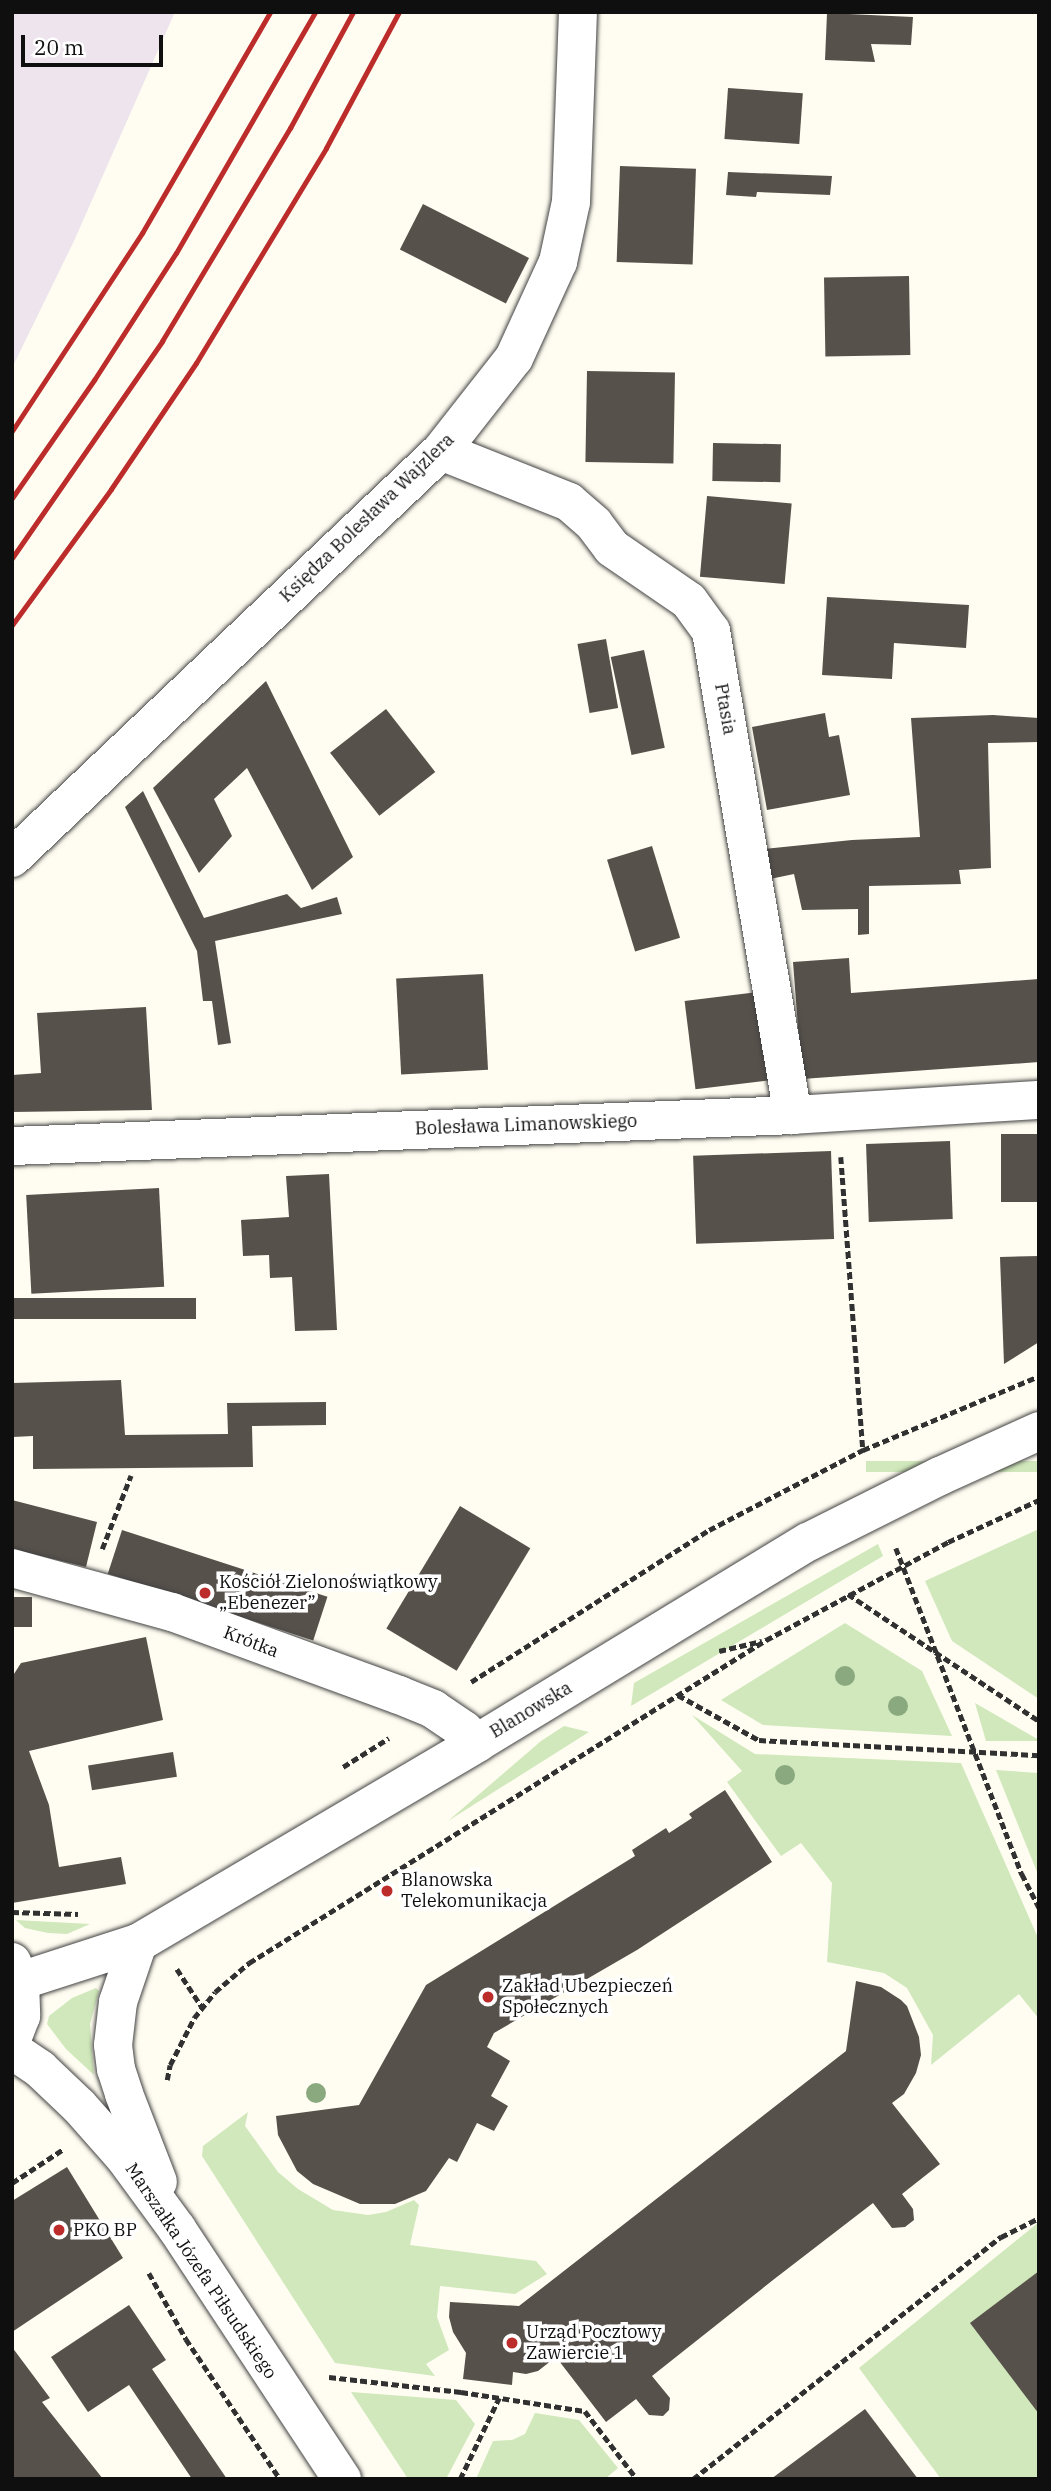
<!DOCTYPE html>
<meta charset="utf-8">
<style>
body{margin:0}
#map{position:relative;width:1051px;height:2491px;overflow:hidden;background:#fffdf1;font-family:"IBM Plex Serif",serif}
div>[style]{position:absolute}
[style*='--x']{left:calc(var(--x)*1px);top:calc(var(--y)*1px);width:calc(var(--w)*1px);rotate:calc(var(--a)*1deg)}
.industrial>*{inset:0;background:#ede4ed}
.green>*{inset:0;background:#d0e8bb;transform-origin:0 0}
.building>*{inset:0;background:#57514b;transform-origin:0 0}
.path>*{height:4.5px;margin-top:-2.25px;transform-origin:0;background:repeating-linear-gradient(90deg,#313131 0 7px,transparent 0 10.5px)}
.roads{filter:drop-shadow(0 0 2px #424242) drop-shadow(0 0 2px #424242)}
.minor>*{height:38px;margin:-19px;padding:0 19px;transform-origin:19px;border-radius:19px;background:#fff}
.tertiary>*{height:38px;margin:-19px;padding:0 19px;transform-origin:19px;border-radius:19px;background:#fff}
.rail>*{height:5px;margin:-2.5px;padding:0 2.5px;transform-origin:2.5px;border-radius:2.5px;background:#bb2c2a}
.trees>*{width:20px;height:20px;margin:-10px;border-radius:50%;background:#8aa97e}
.dots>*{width:19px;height:19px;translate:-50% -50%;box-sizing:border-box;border:4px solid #fff;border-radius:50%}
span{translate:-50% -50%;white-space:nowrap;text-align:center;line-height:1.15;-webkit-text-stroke:7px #fff;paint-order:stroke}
.street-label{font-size:18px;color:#0f0f0f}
.poi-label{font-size:18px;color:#0f0f0f}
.left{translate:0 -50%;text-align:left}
.frame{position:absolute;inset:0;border:14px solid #0f0f0f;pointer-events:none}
.scale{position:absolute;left:21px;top:35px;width:142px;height:32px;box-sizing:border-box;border:4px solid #0f0f0f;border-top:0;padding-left:9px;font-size:21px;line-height:24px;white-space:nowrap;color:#0f0f0f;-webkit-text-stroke:5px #fff;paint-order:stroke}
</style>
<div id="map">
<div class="industrial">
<div style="clip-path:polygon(12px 12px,175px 12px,74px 241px,12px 368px)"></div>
</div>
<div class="green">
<div style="left:1039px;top:1461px;width:11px;height:173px;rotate:90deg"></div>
<div style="clip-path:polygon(1039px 1529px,1039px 1699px,952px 1641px,925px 1581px)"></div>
<div style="clip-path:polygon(878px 1544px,883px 1556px,631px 1706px,634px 1683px)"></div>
<div style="clip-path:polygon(845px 1623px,922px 1671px,952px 1736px,763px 1725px,721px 1700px)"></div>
<div style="clip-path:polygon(975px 1703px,1039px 1740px,1039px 1741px,986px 1741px)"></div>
<div style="clip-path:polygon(692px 1715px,755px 1754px,961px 1763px,1039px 1940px,1039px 2019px,1019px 1994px,931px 2065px,933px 2035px,907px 1988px,884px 1973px,827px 1962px,832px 1883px,801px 1843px,781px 1856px,727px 1782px,742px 1771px)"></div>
<div style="clip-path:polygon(564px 1726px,589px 1732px,448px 1821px,541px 1741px)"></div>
<div style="clip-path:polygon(996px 1770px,1039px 1773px,1039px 1877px)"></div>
<div style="clip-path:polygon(16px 1920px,90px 1924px,67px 1934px,48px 1933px,25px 1928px)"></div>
<div style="clip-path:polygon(96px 1988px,99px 1991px,90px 2024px,94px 2075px,66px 2049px,47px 2024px,49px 2016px,72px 1998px)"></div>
<div style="clip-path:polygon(248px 2112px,245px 2126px,278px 2172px,298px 2189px,333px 2210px,368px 2215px,386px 2212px,414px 2200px,419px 2205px,410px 2245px,536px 2261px,547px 2274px,515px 2294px,440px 2286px,437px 2317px,449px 2350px,426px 2364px,435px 2376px,335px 2363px,202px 2156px,203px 2146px)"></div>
<div style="clip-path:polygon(1039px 2222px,1039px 2479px,941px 2479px,859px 2368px)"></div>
<div style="clip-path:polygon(351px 2392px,456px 2400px,475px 2424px,446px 2479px,408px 2479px)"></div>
<div style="clip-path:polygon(535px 2413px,579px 2420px,618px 2468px,605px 2479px,476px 2479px,493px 2441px,512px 2440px,525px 2434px)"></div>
</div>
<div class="building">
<div style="clip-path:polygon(827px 13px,913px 17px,911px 45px,871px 44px,875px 62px,825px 60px)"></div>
<div style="left:728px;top:88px;width:75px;height:51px;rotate:4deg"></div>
<div style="left:620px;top:166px;width:76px;height:96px;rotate:2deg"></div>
<div style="clip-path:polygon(728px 172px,832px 176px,830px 195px,757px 192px,756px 197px,726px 195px)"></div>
<div style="left:423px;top:204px;width:119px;height:51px;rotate:27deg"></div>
<div style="left:909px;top:276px;width:79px;height:85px;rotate:89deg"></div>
<div style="left:587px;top:371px;width:88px;height:91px;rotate:1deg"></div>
<div style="left:713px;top:443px;width:68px;height:38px;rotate:1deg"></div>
<div style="left:707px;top:496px;width:85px;height:81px;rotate:5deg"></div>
<div style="clip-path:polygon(827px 597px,969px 605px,966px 648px,894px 643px,892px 679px,822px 675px)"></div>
<div style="left:606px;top:639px;width:70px;height:29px;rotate:80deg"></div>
<div style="left:644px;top:650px;width:100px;height:34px;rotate:78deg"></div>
<div style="clip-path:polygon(266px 681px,353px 857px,312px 890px,247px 768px,214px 799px,232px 836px,199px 873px,153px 788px)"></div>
<div style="left:386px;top:709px;width:80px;height:71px;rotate:52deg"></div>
<div style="clip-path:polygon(825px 713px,829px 737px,839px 735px,850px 795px,767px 810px,752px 727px)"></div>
<div style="clip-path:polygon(993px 715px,1039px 718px,1039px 742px,988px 743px,991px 868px,959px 870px,961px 884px,869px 886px,869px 934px,858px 935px,858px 909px,802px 910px,794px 874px,770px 879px,764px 849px,852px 840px,920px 837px,911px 718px)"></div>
<div style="clip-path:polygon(143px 791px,204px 918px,287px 894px,301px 908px,337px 897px,342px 914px,215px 941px,231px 1043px,218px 1045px,212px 1001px,203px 1001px,197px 951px,125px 807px)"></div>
<div style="left:652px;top:846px;width:96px;height:47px;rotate:73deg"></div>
<div style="clip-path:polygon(849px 958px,851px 993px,1039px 979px,1039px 1062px,802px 1079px,793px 962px)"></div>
<div style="left:483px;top:974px;width:96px;height:87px;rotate:87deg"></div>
<div style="left:766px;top:991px;width:89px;height:82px;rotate:83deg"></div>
<div style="clip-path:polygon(146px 1007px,152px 1110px,12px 1112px,12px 1075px,41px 1073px,37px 1013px)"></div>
<div style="left:1001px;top:1134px;width:38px;height:68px"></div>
<div style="left:950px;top:1141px;width:78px;height:84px;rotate:88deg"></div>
<div style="left:831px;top:1151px;width:88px;height:138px;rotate:88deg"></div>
<div style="clip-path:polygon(329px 1174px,337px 1330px,295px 1331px,292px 1277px,270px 1278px,269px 1255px,243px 1256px,241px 1220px,289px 1217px,286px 1176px)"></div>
<div style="left:159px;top:1188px;width:99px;height:133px;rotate:87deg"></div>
<div style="clip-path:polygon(1039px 1256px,1039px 1342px,1004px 1364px,1000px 1257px)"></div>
<div style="left:196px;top:1298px;width:21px;height:184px;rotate:90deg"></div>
<div style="clip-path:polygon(121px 1380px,125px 1435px,228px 1434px,227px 1403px,326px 1402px,326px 1425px,252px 1426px,253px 1467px,33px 1469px,33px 1436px,13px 1437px,12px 1383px)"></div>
<div style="clip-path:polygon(12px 1500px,97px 1522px,86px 1567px,12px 1549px)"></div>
<div style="left:460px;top:1506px;width:82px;height:143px;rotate:31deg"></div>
<div style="left:122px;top:1530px;width:216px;height:46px;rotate:18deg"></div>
<div style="left:12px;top:1597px;width:20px;height:30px"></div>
<div style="clip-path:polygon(146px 1637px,163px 1720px,29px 1751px,49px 1805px,59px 1867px,121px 1857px,126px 1884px,12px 1903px,12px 1677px,21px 1663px)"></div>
<div style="left:173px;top:1752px;width:25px;height:86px;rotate:81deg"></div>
<div style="clip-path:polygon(725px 1790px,772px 1862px,637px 1950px,494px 2033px,487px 2047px,510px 2061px,491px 2096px,508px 2106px,494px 2131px,477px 2123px,457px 2162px,449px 2158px,426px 2191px,395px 2204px,360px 2204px,313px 2184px,297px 2171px,278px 2135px,276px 2116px,359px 2105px,426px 1985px,635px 1856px,632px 1850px,666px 1828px,669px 1833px,692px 1818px,689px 1814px)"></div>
<div style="clip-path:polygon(856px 1981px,881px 1987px,901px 2000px,907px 2006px,919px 2037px,921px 2055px,916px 2073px,904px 2094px,892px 2103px,940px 2164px,902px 2194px,913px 2209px,914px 2220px,905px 2227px,892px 2228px,873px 2203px,773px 2280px,652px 2376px,670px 2398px,669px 2410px,663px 2416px,649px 2415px,636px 2399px,606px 2422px,556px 2357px,538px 2371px,526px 2374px,513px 2372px,512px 2385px,463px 2379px,466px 2353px,453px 2332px,449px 2317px,450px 2302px,519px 2306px,846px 2051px)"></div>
<div style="clip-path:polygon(67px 2167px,123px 2258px,12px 2332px,12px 2201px)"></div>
<div style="clip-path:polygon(1039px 2271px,1039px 2414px,970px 2323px)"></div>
<div style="clip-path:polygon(129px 2305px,166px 2360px,152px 2369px,227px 2479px,192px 2479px,129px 2385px,88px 2412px,51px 2357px)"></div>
<div style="clip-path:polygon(12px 2347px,50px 2398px,42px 2402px,103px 2479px,12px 2479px)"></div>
<div style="clip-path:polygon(865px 2409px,918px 2479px,771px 2479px)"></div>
</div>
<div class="path">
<div style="--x:841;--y:1157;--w:294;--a:85.7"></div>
<div style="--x:896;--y:1548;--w:350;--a:68.9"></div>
<div style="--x:1022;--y:1874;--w:38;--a:63"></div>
<div style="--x:102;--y:1549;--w:79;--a:-68.6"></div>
<div style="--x:848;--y:1594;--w:229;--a:33.6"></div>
<div style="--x:719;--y:1651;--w:44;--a:-13.1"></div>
<div style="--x:471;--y:1682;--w:282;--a:-32.6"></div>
<div style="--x:709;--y:1530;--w:174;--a:-27.5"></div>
<div style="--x:863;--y:1450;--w:191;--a:-22.8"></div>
<div style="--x:678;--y:1695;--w:93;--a:29.1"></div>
<div style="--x:759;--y:1740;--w:280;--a:3.1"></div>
<div style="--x:343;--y:1767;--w:54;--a:-32.2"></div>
<div style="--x:12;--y:1912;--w:66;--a:1.7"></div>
<div style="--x:177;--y:1969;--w:45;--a:56.7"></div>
<div style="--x:167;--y:2080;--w:15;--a:-79"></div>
<div style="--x:170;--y:2065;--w:53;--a:-62.9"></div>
<div style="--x:194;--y:2018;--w:33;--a:-51"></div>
<div style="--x:215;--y:1992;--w:45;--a:-40.5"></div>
<div style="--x:249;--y:1963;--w:610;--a:-32"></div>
<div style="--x:766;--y:1640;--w:207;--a:-28.3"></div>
<div style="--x:948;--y:1542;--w:100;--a:-24.8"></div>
<div style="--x:12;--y:2183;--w:60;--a:-33.4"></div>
<div style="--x:149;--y:2273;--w:76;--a:60.7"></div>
<div style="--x:186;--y:2339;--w:169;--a:56.1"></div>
<div style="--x:329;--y:2377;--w:133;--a:6.5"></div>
<div style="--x:461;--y:2392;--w:125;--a:8.7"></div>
<div style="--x:585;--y:2411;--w:86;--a:52.6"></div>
<div style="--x:460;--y:2479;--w:90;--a:-64.3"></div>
<div style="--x:693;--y:2479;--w:392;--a:-38.2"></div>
<div style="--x:1001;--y:2237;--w:42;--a:-26.6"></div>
</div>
<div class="roads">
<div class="minor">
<div style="--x:441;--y:451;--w:138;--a:21.7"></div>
<div style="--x:569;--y:502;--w:33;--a:41"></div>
<div style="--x:594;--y:524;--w:30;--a:53"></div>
<div style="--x:612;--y:548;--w:93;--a:34.5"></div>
<div style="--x:689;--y:601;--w:37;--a:54"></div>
<div style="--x:711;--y:631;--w:491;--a:80.4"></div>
<div style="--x:12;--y:858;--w:591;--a:-43.49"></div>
<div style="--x:441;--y:451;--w:118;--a:-51.9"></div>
<div style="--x:514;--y:358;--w:106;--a:-65.4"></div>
<div style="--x:558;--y:262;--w:61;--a:-77.8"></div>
<div style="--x:571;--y:202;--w:190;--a:-87.9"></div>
<div style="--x:12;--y:1146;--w:782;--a:-2.27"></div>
<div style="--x:793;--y:1115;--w:246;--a:-3.5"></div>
<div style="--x:12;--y:1568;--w:166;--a:15.4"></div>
<div style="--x:172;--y:1612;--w:242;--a:20.1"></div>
<div style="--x:399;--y:1695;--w:37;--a:22"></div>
<div style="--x:433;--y:1709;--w:37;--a:34"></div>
<div style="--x:464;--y:1730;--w:18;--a:45"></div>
</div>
<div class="tertiary">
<div style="--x:138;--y:1943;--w:62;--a:108.7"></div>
<div style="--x:118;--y:2002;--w:43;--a:96.6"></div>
<div style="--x:113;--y:2045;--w:24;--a:83"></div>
<div style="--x:116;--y:2069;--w:26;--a:72"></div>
<div style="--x:124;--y:2094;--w:94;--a:68.9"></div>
<div style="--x:12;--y:1962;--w:21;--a:67"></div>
<div style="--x:20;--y:1981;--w:35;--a:88"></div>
<div style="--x:21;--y:2016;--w:26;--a:111"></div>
<div style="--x:20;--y:1981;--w:124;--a:-17.9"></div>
<div style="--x:138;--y:1943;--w:394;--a:-30.5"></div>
<div style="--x:477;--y:1743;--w:387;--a:-31.3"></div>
<div style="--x:808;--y:1542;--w:148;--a:-26.6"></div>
<div style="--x:940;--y:1476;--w:109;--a:-24.4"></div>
<div style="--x:12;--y:2050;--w:34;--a:34"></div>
<div style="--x:40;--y:2069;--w:54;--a:43.5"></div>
<div style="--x:79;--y:2106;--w:69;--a:48.5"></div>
<div style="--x:125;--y:2158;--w:88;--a:53.8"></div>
<div style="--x:177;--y:2229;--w:300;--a:56.6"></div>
</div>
</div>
<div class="rail">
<div style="--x:12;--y:431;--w:237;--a:-56.7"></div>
<div style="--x:142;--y:233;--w:255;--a:-59.9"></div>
<div style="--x:12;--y:498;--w:144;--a:-55.2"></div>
<div style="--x:94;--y:380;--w:151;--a:-57.2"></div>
<div style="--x:176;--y:253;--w:278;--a:-60"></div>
<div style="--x:12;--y:558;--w:264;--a:-55.3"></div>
<div style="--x:162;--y:341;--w:249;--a:-59"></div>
<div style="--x:290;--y:128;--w:132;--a:-61.5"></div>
<div style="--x:12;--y:625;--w:168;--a:-53.9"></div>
<div style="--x:111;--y:489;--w:152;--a:-56"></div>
<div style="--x:196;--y:363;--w:251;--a:-58.8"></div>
<div style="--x:326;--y:148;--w:154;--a:-61.8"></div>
</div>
<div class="trees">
<div style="left:845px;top:1676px"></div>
<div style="left:898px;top:1706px"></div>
<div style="left:785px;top:1775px"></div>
<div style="left:316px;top:2093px"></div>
</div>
<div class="dots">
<div style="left:205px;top:1593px;background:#bb2c2a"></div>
<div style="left:387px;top:1891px;background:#bb2c2a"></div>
<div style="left:488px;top:1997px;background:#bb2c2a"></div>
<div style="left:59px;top:2230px;background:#bb2c2a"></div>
<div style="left:512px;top:2343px;background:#bb2c2a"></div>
</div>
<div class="street-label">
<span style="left:367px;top:518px;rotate:-44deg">Księdza Bolesława Wajzlera</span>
<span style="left:725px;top:709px;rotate:80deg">Ptasia</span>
<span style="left:526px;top:1125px;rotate:-2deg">Bolesława Limanowskiego</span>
<span style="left:251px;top:1642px;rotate:21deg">Krótka</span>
<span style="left:531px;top:1710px;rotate:-31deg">Blanowska</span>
<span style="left:201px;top:2271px;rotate:56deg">Marszałka Józefa Piłsudskiego</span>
</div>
<div class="poi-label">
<span class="left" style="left:219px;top:1593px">Kościół Zielonoświątkowy<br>„Ebenezer”</span>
<span class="left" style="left:401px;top:1891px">Blanowska<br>Telekomunikacja</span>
<span class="left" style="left:502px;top:1997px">Zakład Ubezpieczeń<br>Społecznych</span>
<span class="left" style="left:73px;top:2230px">PKO BP</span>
<span class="left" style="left:526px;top:2343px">Urząd Pocztowy<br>Zawiercie 1</span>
</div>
<div class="frame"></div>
<div class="scale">20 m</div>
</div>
